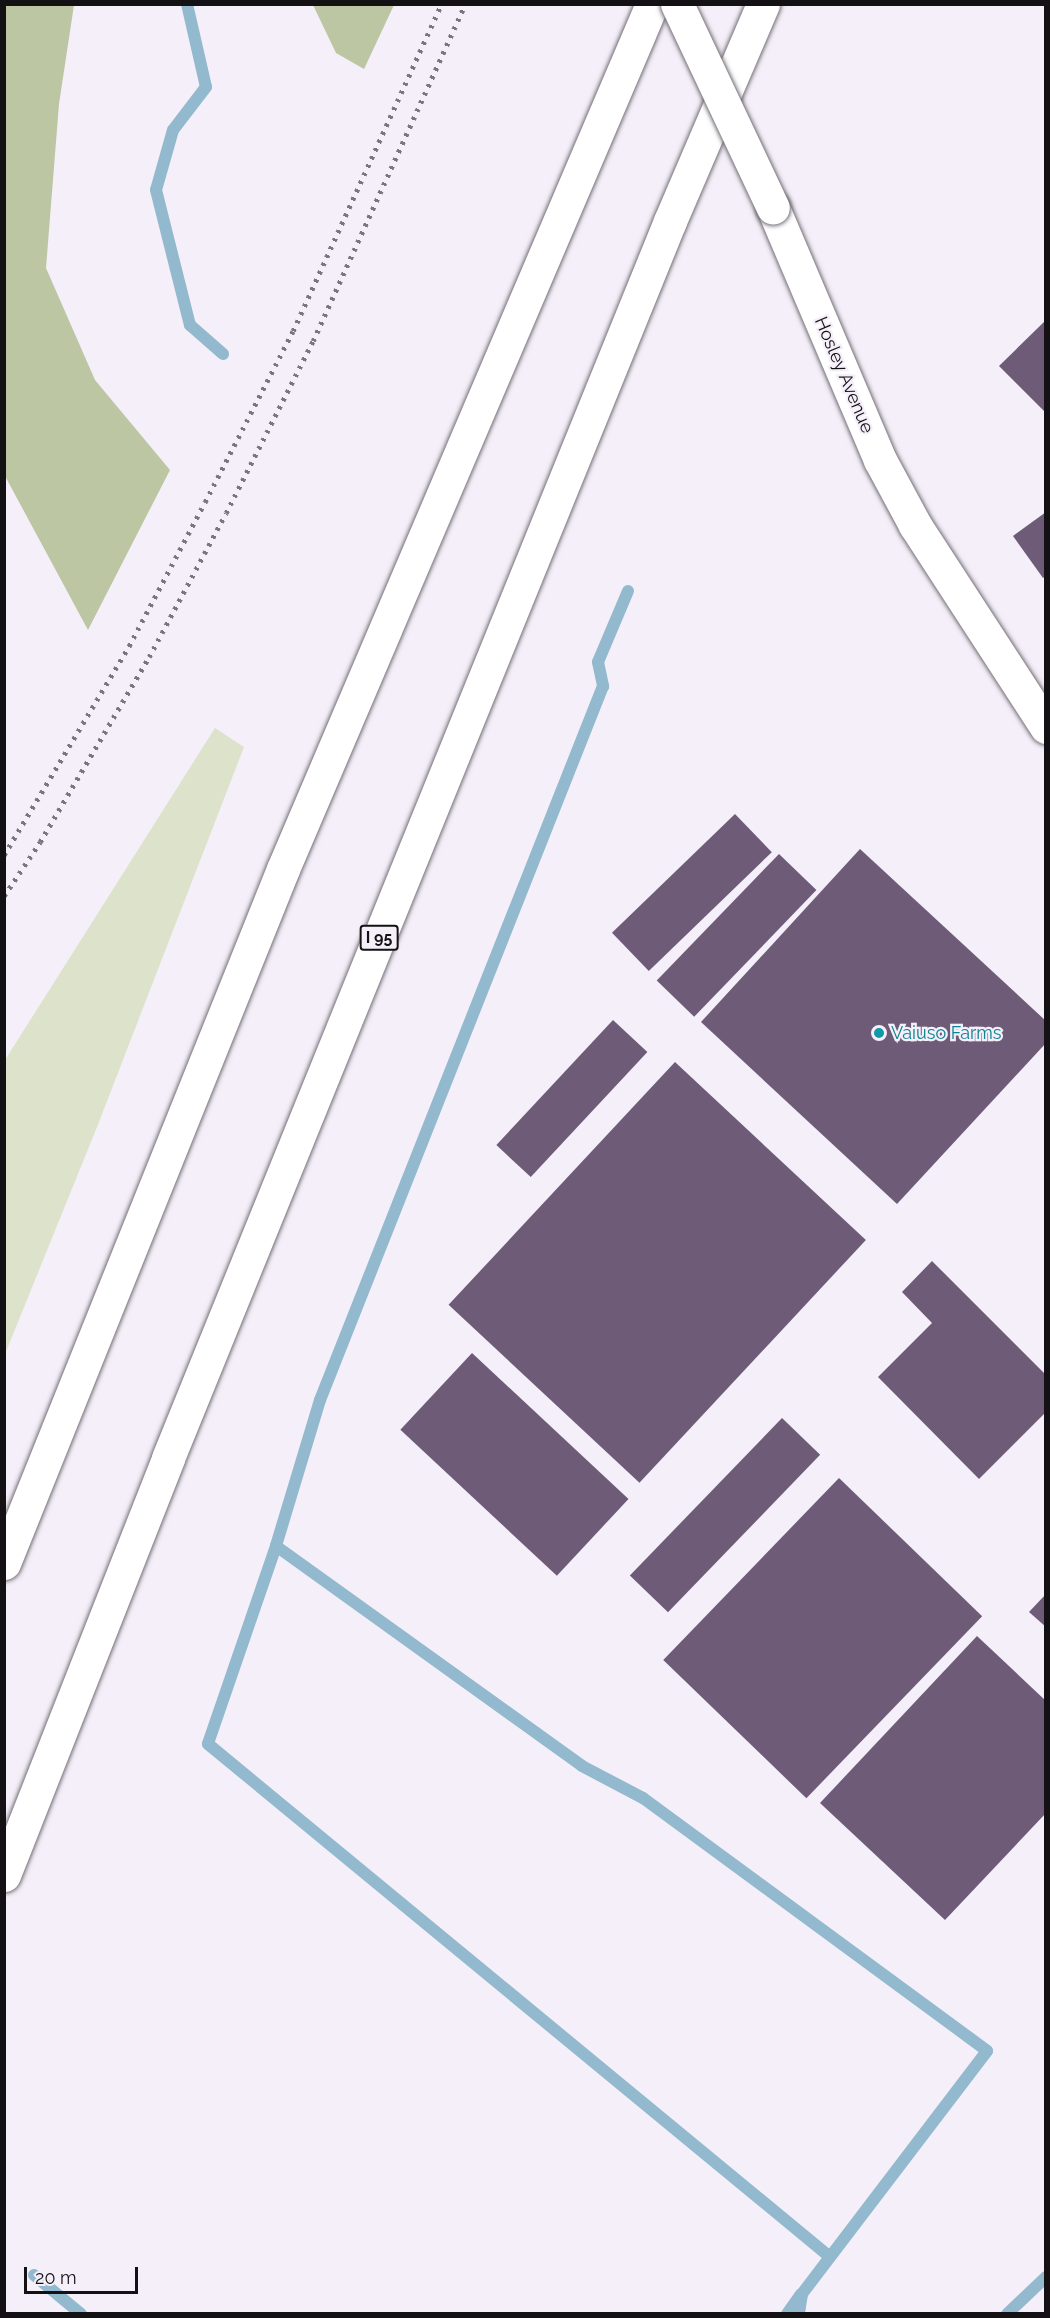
<!DOCTYPE html>
<style>
body{margin:0}
#map{position:relative;width:1050px;height:2318px;overflow:hidden;background:#f5eff9;font-family:Raleway,sans-serif}
div>[style]{position:absolute}
[style*='--x']{left:calc(var(--x)*1px);top:calc(var(--y)*1px);width:calc(var(--w)*1px);rotate:calc(var(--a)*1deg)}
.green>*{inset:0;background:#dce3ca}
.forest>*{inset:0;background:#bcc6a2}
.stream>*{height:12px;margin:-6px;padding:0 6px;transform-origin:6px;border-radius:6px;background:#92b9cd}
.building>*{inset:0;background:#6d5b78;transform-origin:0 0}
.roads{filter:drop-shadow(0 0 2px #746f77) drop-shadow(0 0 2px #746f77)}
.street>*{height:33px;margin:-16.5px;padding:0 16.5px;transform-origin:16.5px;border-radius:16.5px;background:#fff}
.highway>*{height:33px;margin:-16.5px;padding:0 16.5px;transform-origin:16.5px;border-radius:16.5px;background:#fff}
.rail>*{height:4.5px;margin-top:-2.25px;transform-origin:0;background:repeating-linear-gradient(90deg,#7a767d 0 3px,transparent 0 9px)}
.bridges{filter:drop-shadow(0 0 2px #746f77) drop-shadow(0 0 2px #746f77)}
.street-bridge>*{height:33px;margin:-16.5px;padding:0 16.5px;transform-origin:16.5px;border-radius:16.5px;background:#fff}
.dots>*{width:16px;height:16px;translate:-50% -50%;box-sizing:border-box;border:3px solid #f5eff9;border-radius:50%}
span{translate:-50% -50%;white-space:nowrap;text-align:center;line-height:1.15;-webkit-text-stroke:4.5px #f5eff9;paint-order:stroke}
.shield-label span{padding:2px 4px;background:#f5eff9;border:2px solid;border-radius:4px;-webkit-text-stroke-width:0}
.shield-label{font-size:16px;color:#131114;font-weight:700}
.street-label{font-size:18px;color:#131114}
.culture-label{font-size:18px;color:#0d838f}
.left{translate:0 -50%;text-align:left}
.frame{position:absolute;inset:0;border:6px solid #131114;pointer-events:none}
.scale{position:absolute;left:24px;top:2267px;width:114px;height:27px;box-sizing:border-box;border:3px solid #131114;border-top:0;padding-left:8px;font-size:18px;line-height:21px;white-space:nowrap;color:#131114;-webkit-text-stroke:4px #f5eff9;paint-order:stroke}
</style>
<div id="map">
<div class="green">
<div style="clip-path:polygon(215px 728px,244px 747px,97px 1127px,5px 1354px,5px 1060px)"></div>
</div>
<div class="forest">
<div style="clip-path:polygon(4px 5px,74px 5px,59px 104px,46px 268px,95px 380px,170px 470px,88px 630px,5px 476px)"></div>
<div style="clip-path:polygon(313px 5px,394px 5px,364px 69px,336px 53px)"></div>
</div>
<div class="stream">
<div style="--x:187;--y:4;--w:85;--a:77.1"></div>
<div style="--x:206;--y:87;--w:54;--a:127.5"></div>
<div style="--x:173;--y:130;--w:62;--a:105.8"></div>
<div style="--x:156;--y:190;--w:139;--a:75.9"></div>
<div style="--x:190;--y:325;--w:44;--a:41.3"></div>
<div style="--x:628;--y:591;--w:77;--a:112.9"></div>
<div style="--x:598;--y:662;--w:25;--a:78"></div>
<div style="--x:603;--y:686;--w:768;--a:111.62"></div>
<div style="--x:320;--y:1400;--w:152;--a:106.8"></div>
<div style="--x:276;--y:1546;--w:377;--a:35.7"></div>
<div style="--x:582;--y:1766;--w:69;--a:27.7"></div>
<div style="--x:643;--y:1798;--w:427;--a:36.3"></div>
<div style="--x:987;--y:2051;--w:305;--a:127.3"></div>
<div style="--x:802;--y:2294;--w:20;--a:99"></div>
<div style="--x:276;--y:1546;--w:209;--a:109"></div>
<div style="--x:208;--y:1744;--w:806;--a:39.51"></div>
<div style="--x:34;--y:2275;--w:61;--a:39.7"></div>
<div style="--x:787;--y:2314;--w:24;--a:-55"></div>
<div style="--x:1007;--y:2314;--w:54;--a:-43.5"></div>
</div>
<div class="building">
<div style="clip-path:polygon(1046px 320px,1046px 413px,999px 366px)"></div>
<div style="clip-path:polygon(1046px 512px,1046px 576px,1043px 578px,1013px 536px)"></div>
<div style="left:735px;top:814px;width:53px;height:171px;rotate:46deg"></div>
<div style="clip-path:polygon(860px 849px,1046px 1021px,1046px 1043px,897px 1204px,701px 1022px)"></div>
<div style="left:779px;top:854px;width:52px;height:176px;rotate:44deg"></div>
<div style="left:613px;top:1020px;width:47px;height:171px;rotate:43deg"></div>
<div style="left:675px;top:1062px;width:261px;height:332px;rotate:43deg"></div>
<div style="clip-path:polygon(932px 1261px,1046px 1375px,1046px 1412px,979px 1479px,878px 1377px,932px 1323px,902px 1292px)"></div>
<div style="left:472px;top:1353px;width:214px;height:105px;rotate:43deg"></div>
<div style="left:782px;top:1418px;width:53px;height:219px;rotate:44deg"></div>
<div style="left:839px;top:1478px;width:199px;height:253px;rotate:44deg"></div>
<div style="clip-path:polygon(1046px 1594px,1046px 1627px,1029px 1612px)"></div>
<div style="clip-path:polygon(977px 1636px,1046px 1701px,1046px 1813px,945px 1920px,820px 1803px)"></div>
</div>
<div class="roads">
<div class="street">
<div style="--x:773;--y:208;--w:274;--a:67"></div>
<div style="--x:880;--y:460;--w:74;--a:61.7"></div>
<div style="--x:915;--y:525;--w:241;--a:57"></div>
</div>
<div class="highway">
<div style="--x:4;--y:1563;--w:748;--a:-68.1"></div>
<div style="--x:283;--y:869;--w:940;--a:-66.9"></div>
<div style="--x:4;--y:1875;--w:448;--a:-68.5"></div>
<div style="--x:168;--y:1458;--w:1335;--a:-67.91"></div>
<div style="--x:670;--y:221;--w:236;--a:-66.8"></div>
</div>
</div>
<div class="rail">
<div style="--x:4;--y:855;--w:244;--a:-59.1"></div>
<div style="--x:129;--y:646;--w:163;--a:-62.2"></div>
<div style="--x:205;--y:502;--w:192;--a:-62.8"></div>
<div style="--x:293;--y:331;--w:359;--a:-65.6"></div>
<div style="--x:4;--y:896;--w:65;--a:-56.3"></div>
<div style="--x:40;--y:842;--w:215;--a:-59.5"></div>
<div style="--x:149;--y:657;--w:163;--a:-61.9"></div>
<div style="--x:226;--y:513;--w:193;--a:-63.2"></div>
<div style="--x:313;--y:341;--w:370;--a:-65.7"></div>
</div>
<div class="bridges">
<div class="street-bridge">
<div style="--x:677;--y:4;--w:225;--a:64.8"></div>
</div>
</div>
<div class="dots">
<div style="left:879px;top:1033px;background:#0f9aa8"></div>
</div>
<div class="shield-label">
<span style="left:379px;top:938px">I 95</span>
</div>
<div class="street-label">
<span style="left:844px;top:375px;rotate:67deg">Hosley Avenue</span>
</div>
<div class="culture-label">
<span class="left" style="left:891px;top:1033px">Vaiuso Farms</span>
</div>
<div class="frame"></div>
<div class="scale">20 m</div>
</div>
